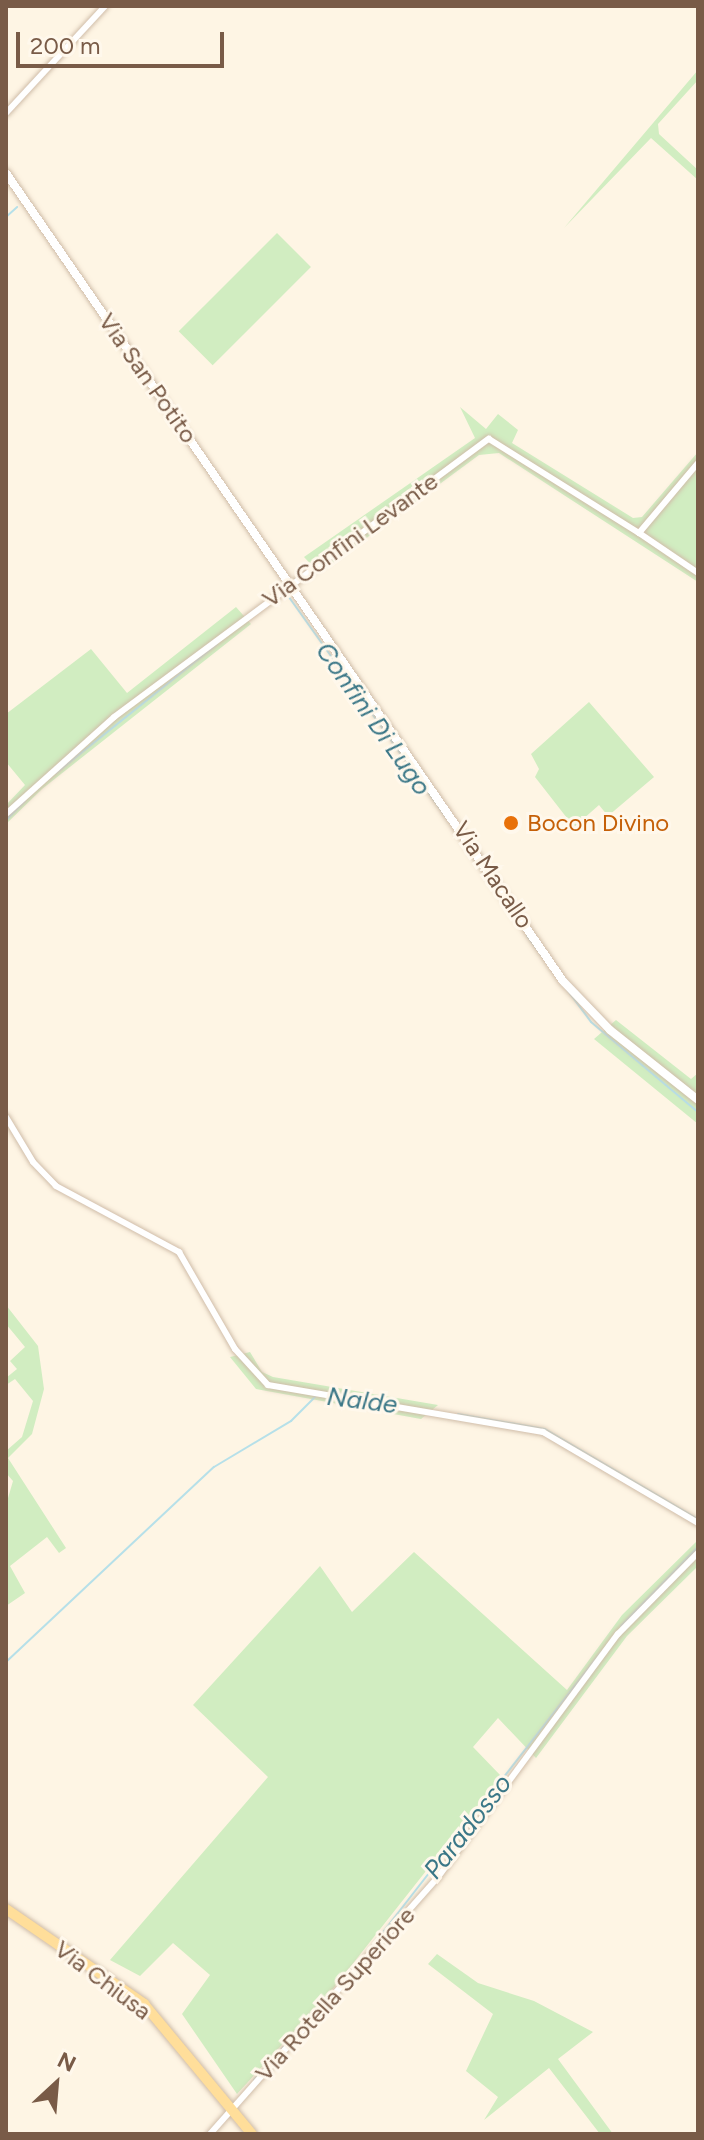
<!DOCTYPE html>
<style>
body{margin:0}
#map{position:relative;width:704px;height:2140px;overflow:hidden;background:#fef5e4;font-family:Figtree,sans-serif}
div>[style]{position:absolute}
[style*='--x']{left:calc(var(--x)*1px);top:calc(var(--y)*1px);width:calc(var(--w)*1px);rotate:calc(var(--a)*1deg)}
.green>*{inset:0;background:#d1edc1;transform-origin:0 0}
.stream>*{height:2px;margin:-1px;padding:0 1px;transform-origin:1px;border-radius:1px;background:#b6e0e9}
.roads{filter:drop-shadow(0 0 2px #d0bda9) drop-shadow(0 0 2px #d0bda9)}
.minor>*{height:6px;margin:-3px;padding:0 3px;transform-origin:3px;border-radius:3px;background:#fff}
.tertiary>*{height:8px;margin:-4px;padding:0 4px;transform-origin:4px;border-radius:4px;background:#fff}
.primary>*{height:10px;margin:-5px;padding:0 5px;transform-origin:5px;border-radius:5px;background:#ffde9a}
.dots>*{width:22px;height:22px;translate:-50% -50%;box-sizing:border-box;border:4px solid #fff8ec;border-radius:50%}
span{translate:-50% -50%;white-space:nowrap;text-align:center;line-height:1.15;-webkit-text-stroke:6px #fff8ec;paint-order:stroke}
.street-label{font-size:24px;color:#795b47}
.food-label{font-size:24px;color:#c56008}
.left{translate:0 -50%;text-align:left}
.water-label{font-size:26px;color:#3b7787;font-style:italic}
.frame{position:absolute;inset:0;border:8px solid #795b47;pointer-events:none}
.north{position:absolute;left:16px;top:2044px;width:80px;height:80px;-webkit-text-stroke:6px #fff8ec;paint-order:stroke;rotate:26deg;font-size:22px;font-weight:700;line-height:32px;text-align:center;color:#795b47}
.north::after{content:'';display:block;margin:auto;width:28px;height:36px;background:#795b47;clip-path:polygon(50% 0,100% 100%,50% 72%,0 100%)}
.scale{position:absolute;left:16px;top:32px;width:208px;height:36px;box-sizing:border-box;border:4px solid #795b47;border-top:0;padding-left:10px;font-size:24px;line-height:28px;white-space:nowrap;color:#795b47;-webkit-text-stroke:6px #fff8ec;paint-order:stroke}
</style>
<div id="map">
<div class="green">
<div style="clip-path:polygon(698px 70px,698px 80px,658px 124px,659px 134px,698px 170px,698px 180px,651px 138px,564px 228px)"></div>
<div style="left:277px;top:233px;width:48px;height:139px;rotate:45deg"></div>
<div style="clip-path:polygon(460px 407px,486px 429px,498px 414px,518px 430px,512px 443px,633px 518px,642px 517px,698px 452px,698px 582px,499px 453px,479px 455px,319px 573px,304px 557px,475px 438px)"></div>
<div style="clip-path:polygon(236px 607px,251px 624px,42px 789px,6px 824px,6px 805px,25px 785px,6px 762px,6px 714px,91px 649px,127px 693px)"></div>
<div style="clip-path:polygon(589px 702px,654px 777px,608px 816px,599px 805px,574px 827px,535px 777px,539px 769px,531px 754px)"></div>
<div style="clip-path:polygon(616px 1020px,691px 1079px,698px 1073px,698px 1124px,594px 1039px)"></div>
<div style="clip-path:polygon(6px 1305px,38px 1346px,44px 1389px,32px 1434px,8px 1458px,66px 1548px,59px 1553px,47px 1537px,10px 1566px,25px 1593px,6px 1606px,6px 1505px,13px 1481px,6px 1473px,6px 1451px,22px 1437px,33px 1401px,15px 1379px,6px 1385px,6px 1378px,17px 1369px,10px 1361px,25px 1347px,6px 1324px)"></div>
<div style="clip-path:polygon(250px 1352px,262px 1372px,273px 1377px,438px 1405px,421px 1419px,256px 1389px,230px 1357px)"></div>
<div style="clip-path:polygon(698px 1540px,698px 1566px,627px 1636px,536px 1758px,498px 1718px,473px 1747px,501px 1776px,332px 1990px,237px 2094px,182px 2014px,210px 1975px,173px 1943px,140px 1976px,110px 1960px,268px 1777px,193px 1705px,320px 1566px,352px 1612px,414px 1552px,567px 1690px,622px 1615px)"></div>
<div style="clip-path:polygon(437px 1954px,478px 1983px,534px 2001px,593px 2032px,558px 2059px,613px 2134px,600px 2134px,549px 2068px,484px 2120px,498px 2097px,466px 2071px,493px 2014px,428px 1964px)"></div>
</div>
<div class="stream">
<div style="--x:6;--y:217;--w:15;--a:-42"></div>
<div style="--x:286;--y:593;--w:277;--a:54.5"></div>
<div style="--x:56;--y:773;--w:206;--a:-38.7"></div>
<div style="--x:6;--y:820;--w:27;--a:-45"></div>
<div style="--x:527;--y:936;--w:107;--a:53.3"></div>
<div style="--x:591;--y:1022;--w:140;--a:40.1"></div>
<div style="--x:458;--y:1414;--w:88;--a:9.8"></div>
<div style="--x:545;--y:1429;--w:178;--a:30.5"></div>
<div style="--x:621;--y:1626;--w:110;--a:-45.7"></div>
<div style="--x:6;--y:1662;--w:285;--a:-43.2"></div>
<div style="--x:214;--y:1467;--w:90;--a:-30.9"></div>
<div style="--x:291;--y:1421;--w:35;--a:-45"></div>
<div style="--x:373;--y:1945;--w:370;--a:-52.1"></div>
<div style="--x:254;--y:2080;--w:86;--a:-48.3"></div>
</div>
<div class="roads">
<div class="minor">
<div style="--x:6;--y:113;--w:146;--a:-47.2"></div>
<div style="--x:639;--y:533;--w:71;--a:34.1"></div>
<div style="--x:6;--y:814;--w:145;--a:-41.9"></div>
<div style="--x:114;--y:717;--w:467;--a:-36.6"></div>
<div style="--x:489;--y:439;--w:177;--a:32.1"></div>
<div style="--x:639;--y:533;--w:92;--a:-49.9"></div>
<div style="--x:6;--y:1117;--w:52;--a:59"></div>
<div style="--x:33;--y:1162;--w:33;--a:46"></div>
<div style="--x:56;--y:1186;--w:140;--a:28.2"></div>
<div style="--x:179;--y:1252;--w:112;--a:60"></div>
<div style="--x:235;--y:1349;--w:49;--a:47.5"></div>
<div style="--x:268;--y:1385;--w:279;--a:9.7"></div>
<div style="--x:543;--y:1432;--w:180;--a:30.4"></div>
<div style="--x:210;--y:2134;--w:344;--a:-48.4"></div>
<div style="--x:438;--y:1877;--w:302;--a:-53.5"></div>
<div style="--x:618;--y:1634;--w:114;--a:-45.4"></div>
</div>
<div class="tertiary">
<div style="--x:6;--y:173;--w:981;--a:55.42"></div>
<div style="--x:563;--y:981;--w:68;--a:46.2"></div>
<div style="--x:610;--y:1030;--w:112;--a:38.5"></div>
</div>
<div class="primary">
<div style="--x:6;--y:1909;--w:168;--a:34.5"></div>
<div style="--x:144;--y:2004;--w:169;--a:50.3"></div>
</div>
</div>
<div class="dots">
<div style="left:511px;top:823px;background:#e8710a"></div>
</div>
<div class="street-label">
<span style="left:148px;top:378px;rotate:55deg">Via San Potito</span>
<span style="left:350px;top:540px;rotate:-36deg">Via Confini Levante</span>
<span style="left:493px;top:875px;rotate:56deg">Via Macallo</span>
<span style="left:103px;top:1980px;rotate:37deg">Via Chiusa</span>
<span style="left:335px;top:1994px;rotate:-48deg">Via Rotella Superiore</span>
</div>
<div class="food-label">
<span class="left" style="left:527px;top:823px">Bocon Divino</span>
</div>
<div class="water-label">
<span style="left:373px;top:719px;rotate:55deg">Confini Di Lugo</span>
<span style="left:362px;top:1401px;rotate:7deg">Nalde</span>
<span style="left:468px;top:1827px;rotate:-52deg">Paradosso</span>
</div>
<div class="frame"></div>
<div class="north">N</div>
<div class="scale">200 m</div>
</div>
